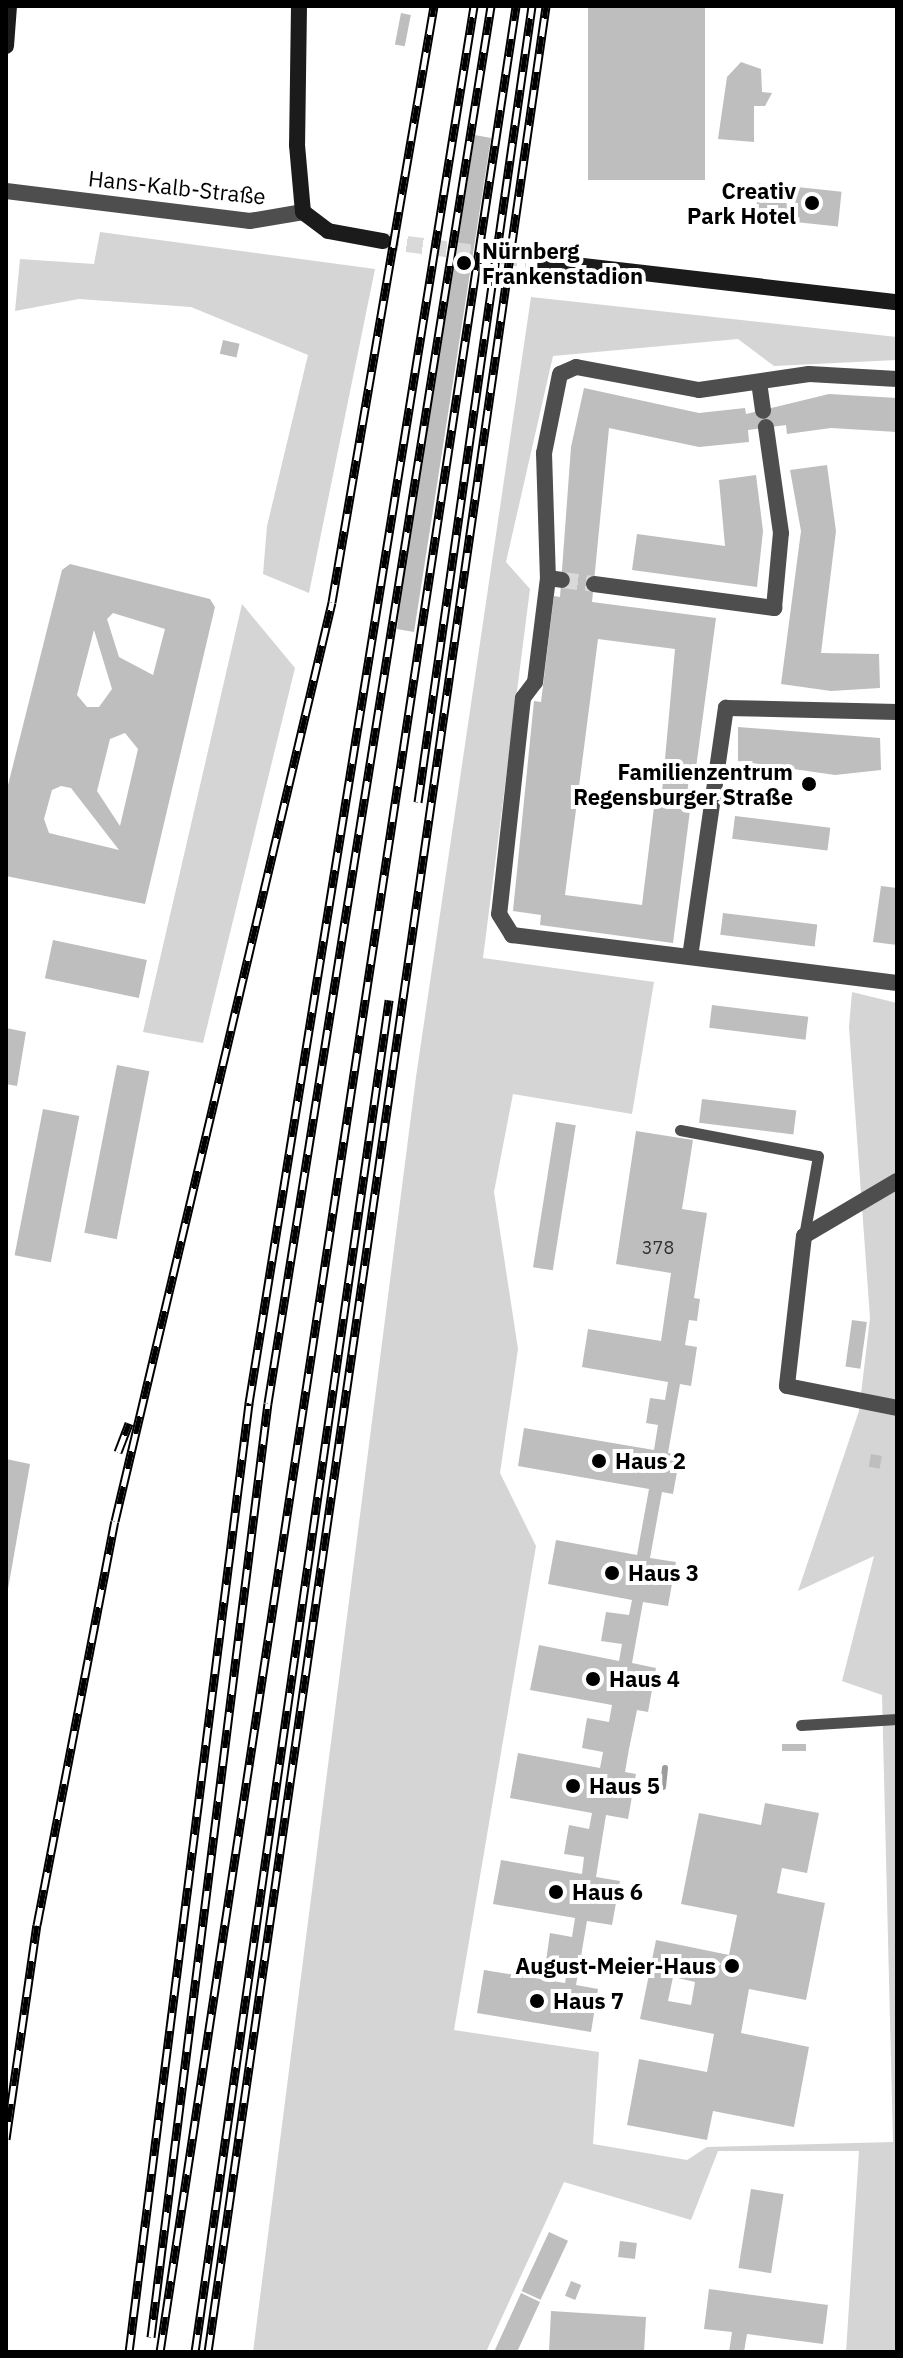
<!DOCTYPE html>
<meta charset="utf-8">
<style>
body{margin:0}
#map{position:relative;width:903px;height:2358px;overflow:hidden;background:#fff;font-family:"IBM Plex Sans",sans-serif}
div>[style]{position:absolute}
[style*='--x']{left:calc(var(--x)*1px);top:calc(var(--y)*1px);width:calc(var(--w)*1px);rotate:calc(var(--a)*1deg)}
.green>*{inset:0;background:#d5d5d5}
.stream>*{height:6px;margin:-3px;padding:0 3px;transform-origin:3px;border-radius:3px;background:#9c9c9c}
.building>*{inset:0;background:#bebebe;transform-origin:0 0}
.pedestrian-tunnel>*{height:16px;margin-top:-8px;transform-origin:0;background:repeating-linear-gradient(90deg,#d9d9d9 0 16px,transparent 0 24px)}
.secondary-tunnel>*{height:16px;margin-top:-8px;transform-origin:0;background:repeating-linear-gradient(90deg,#d9d9d9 0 16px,transparent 0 24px)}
.service>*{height:11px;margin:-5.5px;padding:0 5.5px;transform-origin:5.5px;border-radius:5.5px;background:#4e4e4e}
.pedestrian>*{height:16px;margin:-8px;padding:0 8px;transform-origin:8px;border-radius:8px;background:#4e4e4e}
.minor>*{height:16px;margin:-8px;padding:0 8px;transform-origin:8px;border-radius:8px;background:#4e4e4e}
.secondary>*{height:16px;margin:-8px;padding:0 8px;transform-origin:8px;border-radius:8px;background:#1b1b1b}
.rail>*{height:9px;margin-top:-4.5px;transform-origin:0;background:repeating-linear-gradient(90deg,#fff 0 18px,#000 0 36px);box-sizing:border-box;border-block:2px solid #000}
.dots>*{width:22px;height:22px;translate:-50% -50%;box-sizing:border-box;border:4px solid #fff;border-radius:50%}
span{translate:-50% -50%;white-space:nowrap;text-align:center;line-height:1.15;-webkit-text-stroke:8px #fff;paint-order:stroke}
.number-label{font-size:18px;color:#303030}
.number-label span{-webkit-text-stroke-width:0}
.street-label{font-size:22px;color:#000}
.poi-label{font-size:22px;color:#000;font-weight:700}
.right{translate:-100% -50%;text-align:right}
.left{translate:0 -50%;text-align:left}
.frame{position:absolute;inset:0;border:8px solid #000;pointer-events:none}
</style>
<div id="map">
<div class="green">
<div style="clip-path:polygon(100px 232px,375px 269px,309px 593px,263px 574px,267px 526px,308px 355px,191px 307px,79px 299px,15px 311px,20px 259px,94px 264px)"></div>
<div style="clip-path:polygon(531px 297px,897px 337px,897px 360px,774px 366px,738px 339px,553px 356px,506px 562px,530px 589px,483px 958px,654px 982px,632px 1114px,513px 1094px,494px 1192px,518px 1349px,500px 1473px,536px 1546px,454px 2030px,599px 2052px,593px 2144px,687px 2160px,707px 2147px,893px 2142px,882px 1695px,842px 1681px,874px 1556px,798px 1591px,859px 1411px,870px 1318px,849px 1027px,852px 992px,897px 1003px,897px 2352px,846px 2352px,859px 2151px,718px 2151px,691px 2220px,564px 2182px,486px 2352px,253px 2352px,416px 1077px)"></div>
<div style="clip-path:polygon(242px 604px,295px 668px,203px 1043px,143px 1032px)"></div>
</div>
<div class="stream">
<div style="--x:663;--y:1787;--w:19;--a:-84"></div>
</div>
<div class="building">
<div style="left:588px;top:6px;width:117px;height:174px"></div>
<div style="left:401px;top:13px;width:10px;height:32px;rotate:11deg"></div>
<div style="clip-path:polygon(741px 62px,761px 69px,762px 92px,772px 93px,765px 106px,754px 106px,754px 142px,718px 139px,727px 77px)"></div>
<div style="clip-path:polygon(475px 135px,491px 138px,414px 632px,397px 629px,401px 591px)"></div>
<div style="left:759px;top:183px;width:83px;height:35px;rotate:6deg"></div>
<div style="left:223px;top:340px;width:17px;height:14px;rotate:13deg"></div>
<div style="clip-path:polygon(evenodd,584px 388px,699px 413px,745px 408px,746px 414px,829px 394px,897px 398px,897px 432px,831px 428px,787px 434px,786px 425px,748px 430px,749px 442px,699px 447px,609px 428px,592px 602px,716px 618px,696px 768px,690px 768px,687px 795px,692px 795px,673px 943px,540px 925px,541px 915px,513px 911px,534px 701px,541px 702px,554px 596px,560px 597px,571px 447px,584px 388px,598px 639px,675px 649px,662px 792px,656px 791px,642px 905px,565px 895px,598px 639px)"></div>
<div style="clip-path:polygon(827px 465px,836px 531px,821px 653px,879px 654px,880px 688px,831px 691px,781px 684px,801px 531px,790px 470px)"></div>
<div style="clip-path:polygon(756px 475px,763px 531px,757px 587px,632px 570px,637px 534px,725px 546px,719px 480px)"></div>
<div style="clip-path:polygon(evenodd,70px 564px,210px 599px,215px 607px,145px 904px,6px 876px,6px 793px,62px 570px,70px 564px,113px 613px,165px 629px,153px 675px,119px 657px,107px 619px,113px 613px,70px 564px,94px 630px,112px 689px,99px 707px,87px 707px,77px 695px,94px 630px,70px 564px,125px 733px,138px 749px,120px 826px,97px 791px,110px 739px,125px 733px,70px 564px,61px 786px,71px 788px,119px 850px,49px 833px,44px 819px,52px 790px,61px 786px)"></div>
<div style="clip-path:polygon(738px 727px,880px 738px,881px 770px,835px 775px,738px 761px)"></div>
<div style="left:735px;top:816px;width:96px;height:23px;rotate:7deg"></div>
<div style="clip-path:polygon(881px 886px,897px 888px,897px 945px,873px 942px)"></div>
<div style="left:723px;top:913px;width:95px;height:22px;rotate:7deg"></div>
<div style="left:53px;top:940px;width:96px;height:39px;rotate:12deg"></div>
<div style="left:712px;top:1005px;width:97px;height:23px;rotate:7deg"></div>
<div style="clip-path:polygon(6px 1028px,26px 1032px,17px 1086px,6px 1084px)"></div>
<div style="left:117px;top:1065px;width:33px;height:171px;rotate:11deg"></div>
<div style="left:702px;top:1099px;width:95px;height:24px;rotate:7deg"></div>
<div style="left:43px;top:1109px;width:37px;height:149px;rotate:11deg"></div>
<div style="left:556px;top:1122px;width:20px;height:147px;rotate:9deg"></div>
<div style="clip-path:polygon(636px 1131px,693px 1140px,682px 1209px,707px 1213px,694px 1298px,700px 1299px,697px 1321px,689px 1320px,685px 1345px,697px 1347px,691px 1386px,680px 1384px,668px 1453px,680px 1455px,673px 1494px,662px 1492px,650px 1558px,676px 1562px,668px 1606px,643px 1602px,632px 1663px,656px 1668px,648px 1712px,637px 1710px,629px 1749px,625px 1772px,636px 1774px,628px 1819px,606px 1815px,596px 1877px,620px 1881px,612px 1925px,587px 1921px,576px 1985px,598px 1989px,591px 2032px,477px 2013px,484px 1970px,565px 1983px,568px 1965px,546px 1961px,550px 1933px,572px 1937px,575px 1918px,493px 1904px,501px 1860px,582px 1874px,584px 1857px,564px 1854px,569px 1825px,589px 1829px,592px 1813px,510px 1798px,518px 1753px,600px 1768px,603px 1752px,582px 1748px,587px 1718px,609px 1722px,612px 1705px,530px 1690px,539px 1645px,619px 1661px,622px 1644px,601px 1641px,606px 1612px,629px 1615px,632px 1600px,548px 1584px,556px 1540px,637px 1555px,649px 1489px,518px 1466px,524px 1428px,654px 1450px,658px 1425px,646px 1423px,650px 1398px,665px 1400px,668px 1382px,582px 1367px,588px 1329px,661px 1341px,671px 1273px,616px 1264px)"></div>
<div style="left:852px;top:1320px;width:15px;height:47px;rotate:8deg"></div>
<div style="left:871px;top:1454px;width:11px;height:13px;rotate:10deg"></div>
<div style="clip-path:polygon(6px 1459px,30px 1464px,8px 1589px,6px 1589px)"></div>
<div style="left:806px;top:1744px;width:7px;height:24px;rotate:90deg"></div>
<div style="clip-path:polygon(evenodd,765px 1803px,819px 1813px,807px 1873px,782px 1868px,777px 1893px,825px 1903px,806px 2000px,749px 1989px,741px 2033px,809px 2047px,794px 2127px,713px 2111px,707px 2140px,627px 2125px,639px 2059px,707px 2072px,714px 2034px,640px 2019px,656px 1940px,729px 1955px,737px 1915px,681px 1904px,699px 1813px,761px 1825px,765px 1803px,673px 1977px,695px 1982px,691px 2005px,668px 2001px,673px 1977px)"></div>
<div style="left:751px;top:2189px;width:33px;height:80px;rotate:9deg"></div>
<div style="left:549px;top:2232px;width:21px;height:65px;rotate:25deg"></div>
<div style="left:620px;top:2241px;width:17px;height:16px;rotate:7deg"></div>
<div style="left:571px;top:2281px;width:11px;height:16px;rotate:22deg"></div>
<div style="clip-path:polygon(709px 2289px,828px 2305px,823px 2344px,747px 2334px,744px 2352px,729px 2352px,732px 2332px,704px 2329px)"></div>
<div style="clip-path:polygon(521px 2293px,540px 2302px,517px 2352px,494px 2352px)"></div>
<div style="clip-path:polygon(551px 2311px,646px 2317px,644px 2352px,549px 2352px)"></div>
</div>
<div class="pedestrian-tunnel">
<div style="--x:562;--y:580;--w:32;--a:7"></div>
</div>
<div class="secondary-tunnel">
<div style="--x:383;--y:241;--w:158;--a:7.3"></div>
</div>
<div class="service">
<div style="--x:680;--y:1130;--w:140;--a:10.7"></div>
<div style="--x:818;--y:1156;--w:81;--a:99.9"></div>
<div style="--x:801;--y:1725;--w:96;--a:-3.6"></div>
</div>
<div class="pedestrian">
<div style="--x:759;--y:382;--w:29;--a:82"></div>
<div style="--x:548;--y:578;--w:14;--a:8"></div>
<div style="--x:594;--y:584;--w:182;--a:7.6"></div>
<div style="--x:774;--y:608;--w:75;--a:-84.7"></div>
<div style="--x:781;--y:533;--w:107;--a:-98.1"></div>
<div style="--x:690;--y:957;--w:252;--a:-81.8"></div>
</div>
<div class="minor">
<div style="--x:6;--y:191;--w:246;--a:7"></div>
<div style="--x:250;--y:221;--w:54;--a:-9.6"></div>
<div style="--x:897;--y:379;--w:88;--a:-176.7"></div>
<div style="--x:809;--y:374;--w:111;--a:171.7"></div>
<div style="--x:699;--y:390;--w:125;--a:-169.4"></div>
<div style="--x:576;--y:367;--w:17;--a:156"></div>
<div style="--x:560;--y:374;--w:81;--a:101.4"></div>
<div style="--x:544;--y:453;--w:125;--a:88.2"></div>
<div style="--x:548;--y:578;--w:105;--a:97.1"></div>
<div style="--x:535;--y:682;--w:20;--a:127"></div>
<div style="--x:523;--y:698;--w:217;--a:96.3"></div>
<div style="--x:499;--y:914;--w:25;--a:58"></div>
<div style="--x:512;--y:935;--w:388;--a:7.1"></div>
<div style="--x:726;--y:708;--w:171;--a:1.3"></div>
<div style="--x:897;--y:1181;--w:108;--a:149.4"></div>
<div style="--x:804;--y:1236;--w:151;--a:96.5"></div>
<div style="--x:787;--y:1386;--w:112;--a:11.3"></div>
</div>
<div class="secondary">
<div style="--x:299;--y:6;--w:139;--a:90.8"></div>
<div style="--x:297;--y:145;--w:67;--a:84.9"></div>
<div style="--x:303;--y:212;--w:31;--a:37"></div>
<div style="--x:328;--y:231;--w:56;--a:10.3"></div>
<div style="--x:6;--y:46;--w:40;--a:-85.7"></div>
<div style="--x:540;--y:261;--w:359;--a:6.6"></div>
</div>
<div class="rail">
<div style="--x:418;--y:802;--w:804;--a:-81.85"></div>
<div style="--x:118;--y:1452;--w:31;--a:-69"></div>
<div style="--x:6;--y:2139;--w:216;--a:-81.8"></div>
<div style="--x:37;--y:1925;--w:411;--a:-79.1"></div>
<div style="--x:115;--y:1521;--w:944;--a:-76.71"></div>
<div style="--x:332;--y:602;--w:605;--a:-80.29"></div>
<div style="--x:151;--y:2337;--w:941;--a:-82.86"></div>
<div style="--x:268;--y:1403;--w:1415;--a:-80.93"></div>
<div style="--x:129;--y:2352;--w:957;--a:-82.79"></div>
<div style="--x:249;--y:1403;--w:1415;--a:-80.85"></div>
<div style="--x:160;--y:2352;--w:2373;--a:-81.37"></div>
<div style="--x:195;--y:2352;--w:1366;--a:-81.83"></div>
<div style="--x:208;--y:2352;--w:2370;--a:-81.8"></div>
</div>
<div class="dots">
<div style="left:812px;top:203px;background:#000"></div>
<div style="left:464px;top:263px;background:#000"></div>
<div style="left:809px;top:784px;background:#000"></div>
<div style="left:599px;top:1461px;background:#000"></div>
<div style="left:612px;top:1573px;background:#000"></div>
<div style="left:593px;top:1679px;background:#000"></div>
<div style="left:573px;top:1786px;background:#000"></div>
<div style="left:556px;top:1892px;background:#000"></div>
<div style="left:732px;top:1966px;background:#000"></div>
<div style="left:537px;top:2001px;background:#000"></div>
</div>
<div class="number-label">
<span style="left:658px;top:1248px">378</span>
</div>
<div class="street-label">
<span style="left:177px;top:187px;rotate:6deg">Hans-Kalb-Straße</span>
</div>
<div class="poi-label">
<span class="right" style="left:796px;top:203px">Creativ<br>Park Hotel</span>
<span class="left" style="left:482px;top:263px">Nürnberg<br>Frankenstadion</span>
<span class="right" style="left:793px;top:784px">Familienzentrum<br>Regensburger Straße</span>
<span class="left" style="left:615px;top:1461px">Haus 2</span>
<span class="left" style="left:628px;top:1573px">Haus 3</span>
<span class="left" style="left:609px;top:1679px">Haus 4</span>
<span class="left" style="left:589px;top:1786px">Haus 5</span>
<span class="left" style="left:572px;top:1892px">Haus 6</span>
<span class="right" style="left:716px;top:1966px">August-Meier-Haus</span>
<span class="left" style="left:553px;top:2001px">Haus 7</span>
</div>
<div class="frame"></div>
</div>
